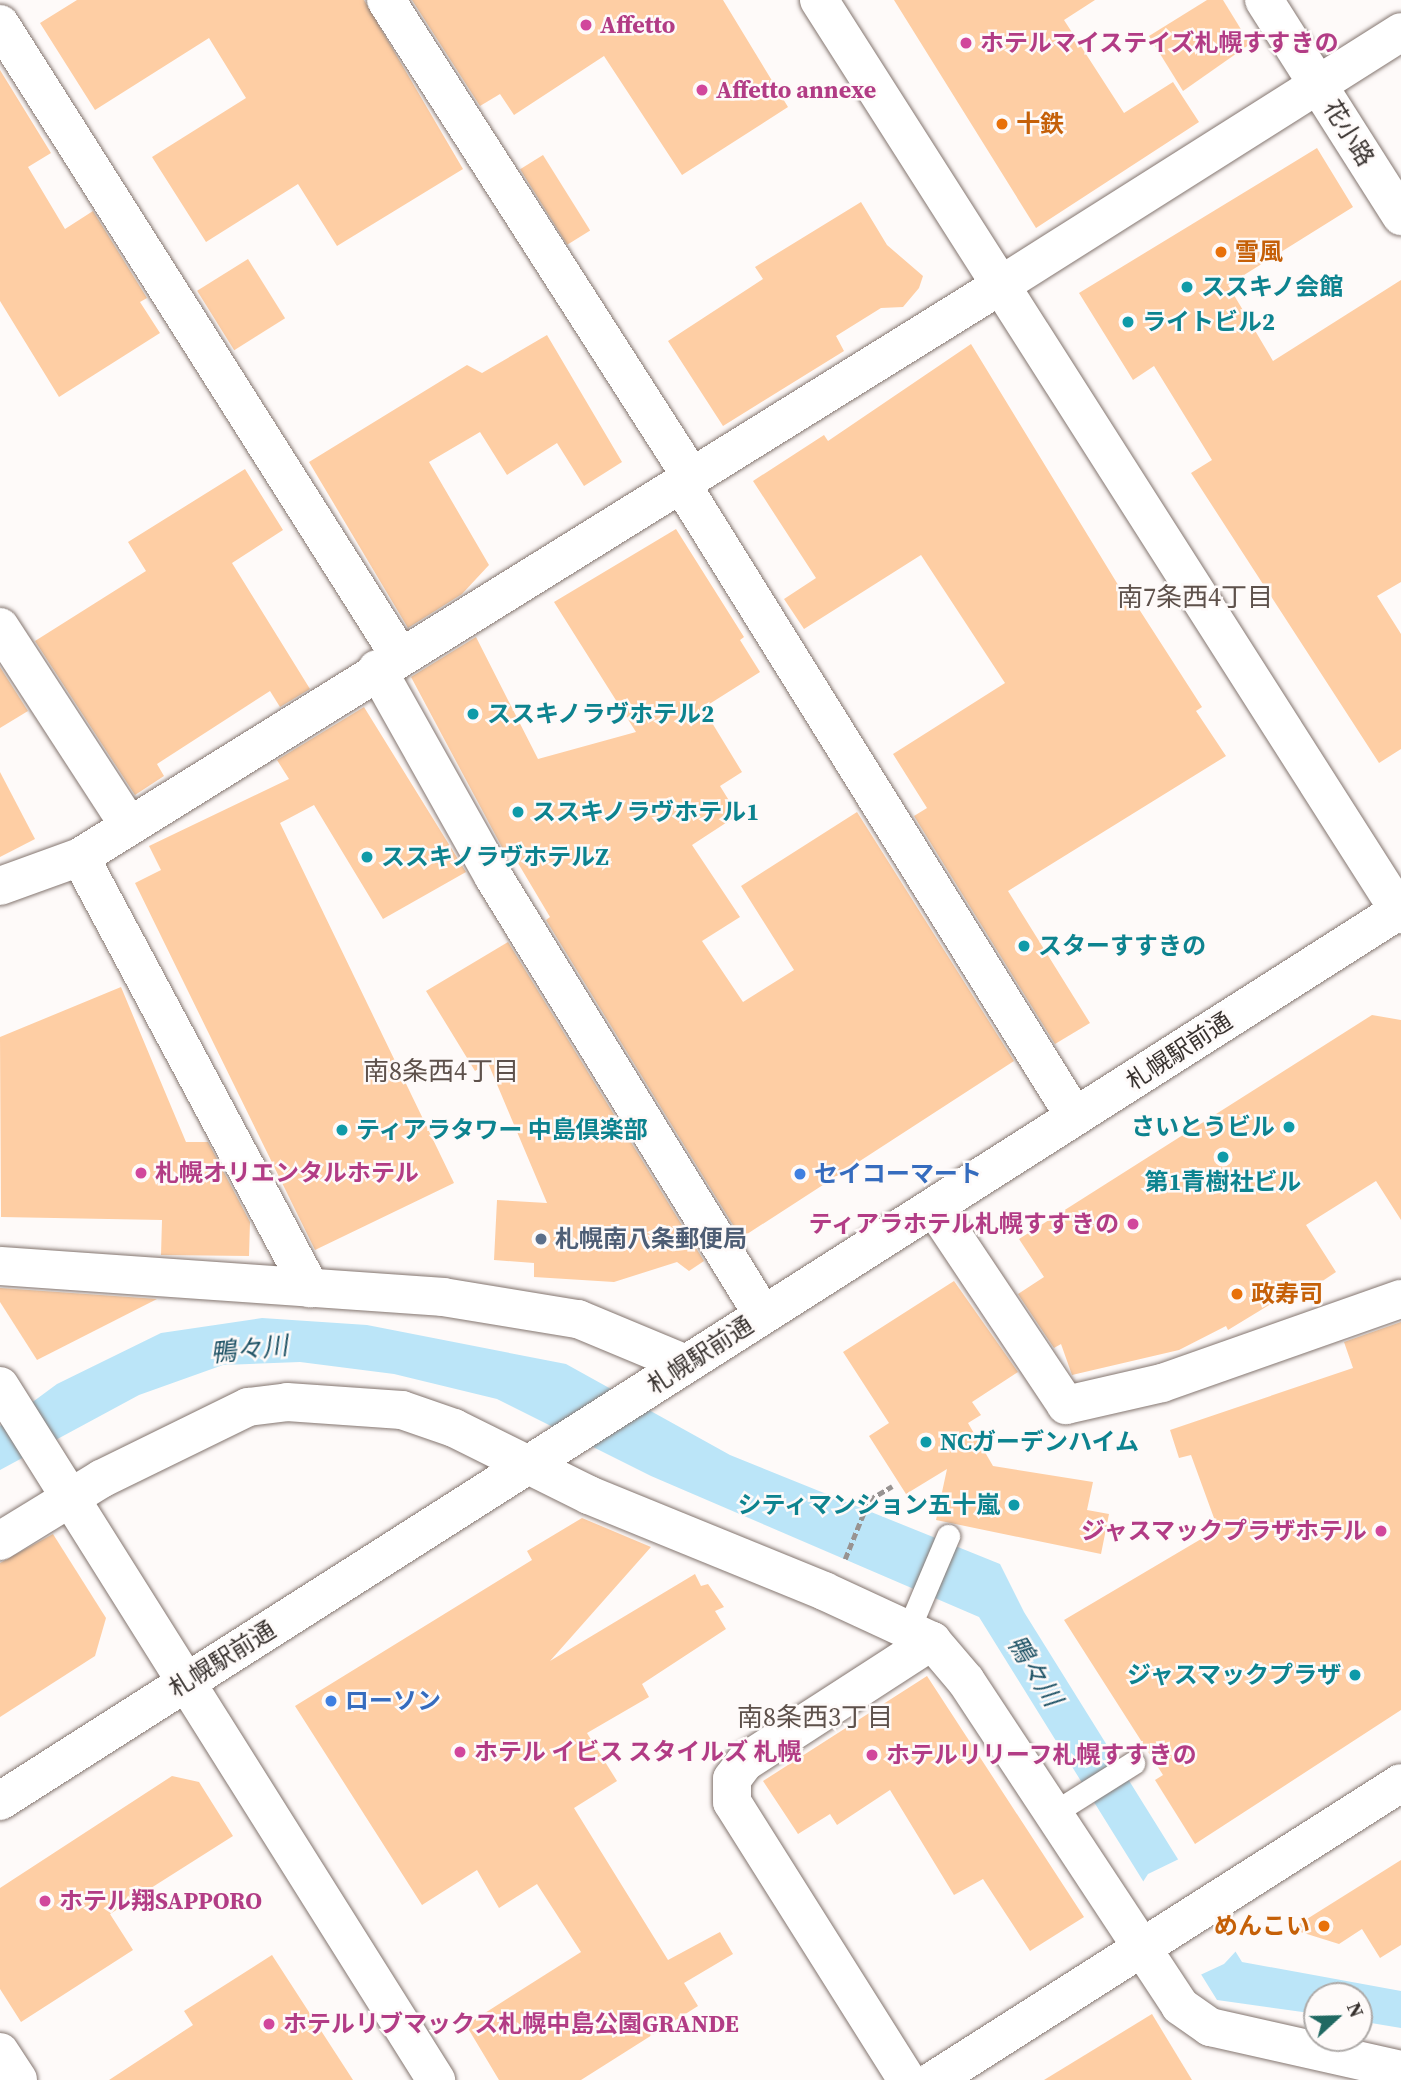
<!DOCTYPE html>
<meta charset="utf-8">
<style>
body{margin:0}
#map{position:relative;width:1401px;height:2080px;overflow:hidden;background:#fefaf9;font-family:"Source Serif 4","Noto Sans JP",serif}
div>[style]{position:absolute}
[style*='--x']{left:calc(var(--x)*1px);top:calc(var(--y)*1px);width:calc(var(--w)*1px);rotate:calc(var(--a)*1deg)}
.water>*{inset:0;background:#bbe5f8}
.pier>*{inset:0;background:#fefaf9}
.building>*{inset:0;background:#fecea4;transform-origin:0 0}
.path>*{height:4.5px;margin-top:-2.25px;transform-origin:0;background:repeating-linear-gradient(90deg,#989391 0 7px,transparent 0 10.5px)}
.roads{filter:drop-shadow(0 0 2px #847670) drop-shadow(0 0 2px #847670)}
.service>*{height:23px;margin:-11.5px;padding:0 11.5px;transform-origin:11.5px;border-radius:11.5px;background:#fff}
.minor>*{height:38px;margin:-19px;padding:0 19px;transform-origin:19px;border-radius:19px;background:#fff}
.tertiary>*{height:38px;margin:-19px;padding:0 19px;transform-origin:19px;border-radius:19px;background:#fff}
.dots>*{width:19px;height:19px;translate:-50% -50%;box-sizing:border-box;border:4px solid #fefaf9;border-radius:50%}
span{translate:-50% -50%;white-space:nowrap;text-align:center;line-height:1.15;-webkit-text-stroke:5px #fefaf9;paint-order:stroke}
.hotel-label{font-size:24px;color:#b23c85;font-weight:700}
.left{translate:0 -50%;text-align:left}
.right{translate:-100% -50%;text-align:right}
.food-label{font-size:24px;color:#c56008;font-weight:700}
.street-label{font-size:24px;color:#37312e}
.culture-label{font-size:24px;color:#0d838f;font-weight:700}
.shop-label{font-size:24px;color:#366cbe;font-weight:700}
.service-label{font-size:24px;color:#4e5e75;font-weight:700}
.neighbourhood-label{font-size:26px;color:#5e514b}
.water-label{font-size:26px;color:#205467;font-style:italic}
.north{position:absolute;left:1303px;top:1982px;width:70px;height:70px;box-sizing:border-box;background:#fefaf9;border:2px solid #aeaaa8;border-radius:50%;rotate:68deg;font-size:19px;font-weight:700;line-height:28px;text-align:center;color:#37312e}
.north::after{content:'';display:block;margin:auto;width:24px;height:32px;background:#206962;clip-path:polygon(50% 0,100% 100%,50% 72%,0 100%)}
</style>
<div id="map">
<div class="water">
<div style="clip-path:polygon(262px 1318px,367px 1325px,566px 1364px,730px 1455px,1000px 1564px,1024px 1612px,1242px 1962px,1401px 1991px,1401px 2028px,1359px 2021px,1359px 1996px,1317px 1996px,1317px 2014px,1217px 2000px,979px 1617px,651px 1476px,497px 1399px,394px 1374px,300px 1362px,223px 1365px,139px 1395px,0 1470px,0 1426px,57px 1384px,161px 1333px)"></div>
</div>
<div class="pier">
<div style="clip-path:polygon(1181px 1858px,1238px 1949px,1224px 1964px,1198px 1976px,1141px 1885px,1148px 1874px)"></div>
</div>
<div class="building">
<div style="clip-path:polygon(77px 0,364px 0,463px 169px,337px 246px,298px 184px,206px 242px,152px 157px,246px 98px,209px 38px,95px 110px,40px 23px)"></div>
<div style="clip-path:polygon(412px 0,723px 0,788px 107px,682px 175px,604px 56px,514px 115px,500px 94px,480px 106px)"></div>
<div style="clip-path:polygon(894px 0,1095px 0,1064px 20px,1124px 113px,1173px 82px,1199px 122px,1036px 228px)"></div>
<div style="clip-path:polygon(1207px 0,1223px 0,1250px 44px,1183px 91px,1149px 36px)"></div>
<div style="clip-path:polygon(0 70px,51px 153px,28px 167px,65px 229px,93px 211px,147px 298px,140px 302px,160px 333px,59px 397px,0 301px)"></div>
<div style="clip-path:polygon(1317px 148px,1353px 207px,1228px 285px,1273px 361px,1401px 280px,1401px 582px,1377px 596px,1401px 634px,1401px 749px,1379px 763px,1191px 473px,1212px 460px,1154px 366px,1133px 380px,1079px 293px)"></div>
<div style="left:543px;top:155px;width:89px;height:27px;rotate:58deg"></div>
<div style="clip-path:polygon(861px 202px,887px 245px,923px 276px,919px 288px,903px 307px,881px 308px,836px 336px,844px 351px,723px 426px,668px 341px,763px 279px,755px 267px)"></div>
<div style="left:248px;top:259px;width:70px;height:60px;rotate:58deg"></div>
<div style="clip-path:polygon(547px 335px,622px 462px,584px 486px,557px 443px,507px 475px,480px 432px,429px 462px,489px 565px,462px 594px,408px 628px,309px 462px,467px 365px,482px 373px)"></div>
<div style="clip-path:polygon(971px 344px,1123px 593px,1128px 592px,1202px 707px,1196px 711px,1226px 756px,1008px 891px,1090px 1023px,1055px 1044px,914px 816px,927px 808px,893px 754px,1005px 683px,921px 555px,804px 629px,784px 599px,816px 578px,753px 481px,824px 435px,828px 441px)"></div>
<div style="clip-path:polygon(245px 469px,283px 530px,232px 563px,310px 689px,280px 707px,270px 691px,157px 764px,164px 776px,135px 795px,35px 641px,146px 571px,128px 542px)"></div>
<div style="clip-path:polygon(676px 529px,744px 637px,740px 640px,760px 672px,703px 708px,742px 772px,720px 786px,738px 815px,692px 845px,740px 917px,702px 941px,743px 1002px,794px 970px,741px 886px,857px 812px,1014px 1061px,741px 1238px,546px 920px,550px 917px,509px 848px,504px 851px,411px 677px,476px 637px,538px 759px,636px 732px,554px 602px)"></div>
<div style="clip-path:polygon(0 667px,28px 711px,0 728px)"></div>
<div style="clip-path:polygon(364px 707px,466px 872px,383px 919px,314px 805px,280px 823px,454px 1183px,315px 1250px,135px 883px,161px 870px,149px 846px,289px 779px,277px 760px)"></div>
<div style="clip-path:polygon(0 772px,35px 839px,0 857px)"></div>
<div style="clip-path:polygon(508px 942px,704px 1261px,689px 1271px,677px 1262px,614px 1282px,534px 1277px,534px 1263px,494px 1260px,497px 1200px,547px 1203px,488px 1063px,475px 1071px,426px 991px)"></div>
<div style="clip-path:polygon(121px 987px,186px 1142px,208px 1142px,250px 1222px,249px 1256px,161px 1255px,162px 1220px,1px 1217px,0 1037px)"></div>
<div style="clip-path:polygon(1372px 1015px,1401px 1020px,1401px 1220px,1376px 1181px,1306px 1225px,1336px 1272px,1309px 1290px,1291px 1301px,1287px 1294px,1228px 1330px,1226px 1326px,1179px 1350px,1072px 1375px,1061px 1344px,1054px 1348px,1018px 1294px,1044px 1277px,1019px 1239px)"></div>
<div style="clip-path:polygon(954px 1281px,1018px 1372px,972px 1402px,981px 1415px,968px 1423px,993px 1466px,1093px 1482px,1087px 1510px,1109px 1514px,1101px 1554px,936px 1520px,947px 1469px,906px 1494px,869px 1436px,889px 1423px,843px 1352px)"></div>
<div style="clip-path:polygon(0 1288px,157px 1299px,37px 1360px,0 1302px)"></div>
<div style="clip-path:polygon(1401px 1322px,1401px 1710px,1195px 1844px,1155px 1780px,1163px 1775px,1064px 1620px,1218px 1529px,1191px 1455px,1179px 1458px,1170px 1430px,1353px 1368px,1344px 1342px)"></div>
<div style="clip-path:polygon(582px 1518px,651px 1547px,550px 1661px,695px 1574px,701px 1586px,708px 1584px,724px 1607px,715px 1611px,726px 1629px,642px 1684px,649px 1697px,587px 1733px,617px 1781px,574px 1808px,668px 1960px,720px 1932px,733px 1954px,684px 1983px,698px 2006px,581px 2080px,499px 2080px,466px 2025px,581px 1952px,537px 1884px,499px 1908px,477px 1870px,422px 1905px,295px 1706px,532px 1560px,527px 1551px)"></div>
<div style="clip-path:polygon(53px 1534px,106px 1618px,95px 1656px,0 1717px,0 1563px)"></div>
<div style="clip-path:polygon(927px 1676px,1084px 1917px,1030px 1951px,983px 1879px,954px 1895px,890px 1790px,837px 1825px,830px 1814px,798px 1834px,763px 1781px)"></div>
<div style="clip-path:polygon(172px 1776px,199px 1782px,233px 1836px,110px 1914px,133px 1950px,21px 2022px,0 1989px,0 1888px)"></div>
<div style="clip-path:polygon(1401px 1860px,1401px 1945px,1380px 1958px,1362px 1929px,1339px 1944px,1291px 1929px)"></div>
<div style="clip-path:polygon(272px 1955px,353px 2080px,109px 2080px,193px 2025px,184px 2011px)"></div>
<div style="clip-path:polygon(1152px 2014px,1192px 2080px,1044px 2080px)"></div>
</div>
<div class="path">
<div style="--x:845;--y:1559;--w:64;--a:-67.9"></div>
<div style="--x:869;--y:1500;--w:27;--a:-31"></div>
</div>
<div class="roads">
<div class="service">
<div style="--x:909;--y:1628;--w:100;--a:-67"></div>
<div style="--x:1052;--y:1814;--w:96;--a:-32.2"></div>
</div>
<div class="minor">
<div style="--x:386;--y:0;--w:568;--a:57.37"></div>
<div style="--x:1264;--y:0;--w:256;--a:57.6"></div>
<div style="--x:0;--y:24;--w:747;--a:57.69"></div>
<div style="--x:682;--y:485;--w:744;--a:58.13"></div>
<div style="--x:0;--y:627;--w:237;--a:57"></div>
<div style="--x:377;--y:669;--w:237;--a:60.7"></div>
<div style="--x:493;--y:876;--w:515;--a:58.41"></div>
<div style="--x:80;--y:857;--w:489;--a:61.9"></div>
<div style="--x:0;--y:886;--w:85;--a:-19.9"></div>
<div style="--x:80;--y:857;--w:1084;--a:-31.84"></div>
<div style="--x:934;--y:1207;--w:238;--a:56.3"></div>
<div style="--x:1066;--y:1405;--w:98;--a:-12.9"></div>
<div style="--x:1162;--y:1383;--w:253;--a:-19.4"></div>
<div style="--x:0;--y:1266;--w:444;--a:4"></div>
<div style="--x:443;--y:1297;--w:137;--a:9.3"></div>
<div style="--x:578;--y:1319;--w:117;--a:22.6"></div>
<div style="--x:0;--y:1541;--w:119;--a:-31.5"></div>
<div style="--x:101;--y:1479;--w:164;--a:-26.1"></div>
<div style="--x:248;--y:1407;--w:39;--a:-7"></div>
<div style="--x:287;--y:1402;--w:115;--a:4"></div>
<div style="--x:402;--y:1410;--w:55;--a:19.1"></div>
<div style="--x:454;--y:1428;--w:151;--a:26.4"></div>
<div style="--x:589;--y:1495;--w:254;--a:22.2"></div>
<div style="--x:824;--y:1591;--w:119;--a:24.8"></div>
<div style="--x:932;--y:1641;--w:52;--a:49.6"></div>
<div style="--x:966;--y:1681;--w:389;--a:56.6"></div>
<div style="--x:1180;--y:2006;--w:37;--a:35"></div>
<div style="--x:1210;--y:2027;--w:196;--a:12.7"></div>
<div style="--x:0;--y:2052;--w:33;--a:57"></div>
<div style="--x:907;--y:2080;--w:328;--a:-122.2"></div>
<div style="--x:732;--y:1802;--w:23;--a:-90"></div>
<div style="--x:732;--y:1779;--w:21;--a:-53"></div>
<div style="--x:745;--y:1762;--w:223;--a:-32.9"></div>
</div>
<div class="tertiary">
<div style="--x:819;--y:0;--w:1084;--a:57.51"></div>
<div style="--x:1001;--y:285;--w:473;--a:-32.3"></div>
<div style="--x:0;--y:1386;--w:820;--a:57.86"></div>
<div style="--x:0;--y:1801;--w:1661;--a:-32.48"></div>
<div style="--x:934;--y:2080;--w:553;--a:-32.46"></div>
</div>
</div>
<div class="dots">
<div style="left:586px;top:25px;background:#d1479c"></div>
<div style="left:966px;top:43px;background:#d1479c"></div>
<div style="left:702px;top:90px;background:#d1479c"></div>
<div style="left:1002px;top:124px;background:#e8710a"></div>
<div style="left:1221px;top:252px;background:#e8710a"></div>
<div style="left:1187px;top:287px;background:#0f9aa8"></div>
<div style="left:1128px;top:322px;background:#0f9aa8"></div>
<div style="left:473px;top:714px;background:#0f9aa8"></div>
<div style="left:518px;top:812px;background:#0f9aa8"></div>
<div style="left:367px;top:857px;background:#0f9aa8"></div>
<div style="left:1024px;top:946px;background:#0f9aa8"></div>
<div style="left:1289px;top:1127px;background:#0f9aa8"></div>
<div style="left:342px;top:1130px;background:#0f9aa8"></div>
<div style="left:1223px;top:1157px;background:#0f9aa8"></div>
<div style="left:141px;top:1173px;background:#d1479c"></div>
<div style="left:800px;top:1174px;background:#3f7fe0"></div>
<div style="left:1133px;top:1224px;background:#d1479c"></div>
<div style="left:541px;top:1239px;background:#5c6f8a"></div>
<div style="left:1237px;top:1294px;background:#e8710a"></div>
<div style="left:926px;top:1442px;background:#0f9aa8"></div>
<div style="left:1014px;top:1505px;background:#0f9aa8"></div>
<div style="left:1381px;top:1531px;background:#d1479c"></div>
<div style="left:1355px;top:1675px;background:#0f9aa8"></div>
<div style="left:331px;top:1701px;background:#3f7fe0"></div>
<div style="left:460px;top:1752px;background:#d1479c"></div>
<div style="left:872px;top:1755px;background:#d1479c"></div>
<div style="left:45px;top:1901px;background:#d1479c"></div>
<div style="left:1324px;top:1926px;background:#e8710a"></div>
<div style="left:269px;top:2024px;background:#d1479c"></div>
</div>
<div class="hotel-label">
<span class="left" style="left:600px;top:25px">Affetto</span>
<span class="left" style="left:980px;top:43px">ホテルマイステイズ札幌すすきの</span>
<span class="left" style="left:716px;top:90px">Affetto annexe</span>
<span class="left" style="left:155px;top:1173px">札幌オリエンタルホテル</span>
<span class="right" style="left:1119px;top:1224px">ティアラホテル札幌すすきの</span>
<span class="right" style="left:1367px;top:1531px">ジャスマックプラザホテル</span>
<span class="left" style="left:474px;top:1752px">ホテル イビス スタイルズ 札幌</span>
<span class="left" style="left:886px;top:1755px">ホテルリリーフ札幌すすきの</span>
<span class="left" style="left:59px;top:1901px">ホテル翔SAPPORO</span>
<span class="left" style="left:283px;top:2024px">ホテルリブマックス札幌中島公園GRANDE</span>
</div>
<div class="food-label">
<span class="left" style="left:1016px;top:124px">十鉄</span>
<span class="left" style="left:1235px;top:252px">雪風</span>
<span class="left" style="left:1251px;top:1294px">政寿司</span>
<span class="right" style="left:1310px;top:1926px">めんこい</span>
</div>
<div class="street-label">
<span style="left:1349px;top:133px;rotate:58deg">花小路</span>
<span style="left:1179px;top:1051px;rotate:-33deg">札幌駅前通</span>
<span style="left:700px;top:1355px;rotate:-33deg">札幌駅前通</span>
<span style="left:222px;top:1659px;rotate:-32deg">札幌駅前通</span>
</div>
<div class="culture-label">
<span class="left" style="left:1201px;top:287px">ススキノ会館</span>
<span class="left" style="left:1142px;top:322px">ライトビル2</span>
<span class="left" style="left:487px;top:714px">ススキノラヴホテル2</span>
<span class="left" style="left:532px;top:812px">ススキノラヴホテル1</span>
<span class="left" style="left:381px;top:857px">ススキノラヴホテルZ</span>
<span class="left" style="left:1038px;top:946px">スターすすきの</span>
<span class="right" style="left:1275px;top:1127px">さいとうビル</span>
<span class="left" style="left:356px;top:1130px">ティアラタワー 中島倶楽部</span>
<span style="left:1223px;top:1182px">第1青樹社ビル</span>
<span class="left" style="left:940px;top:1442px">NCガーデンハイム</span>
<span class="right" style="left:1000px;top:1505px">シティマンション五十嵐</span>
<span class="right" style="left:1341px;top:1675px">ジャスマックプラザ</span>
</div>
<div class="shop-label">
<span class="left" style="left:814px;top:1174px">セイコーマート</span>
<span class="left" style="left:345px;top:1701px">ローソン</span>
</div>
<div class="service-label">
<span class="left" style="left:555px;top:1239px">札幌南八条郵便局</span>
</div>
<div class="neighbourhood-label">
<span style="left:1195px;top:598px">南7条西4丁目</span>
<span style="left:441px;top:1072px">南8条西4丁目</span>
<span style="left:815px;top:1718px">南8条西3丁目</span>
</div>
<div class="water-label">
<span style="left:249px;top:1350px;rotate:-6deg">鴨々川</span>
<span style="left:1034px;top:1671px;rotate:58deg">鴨々川</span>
</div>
<div class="north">N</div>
</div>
